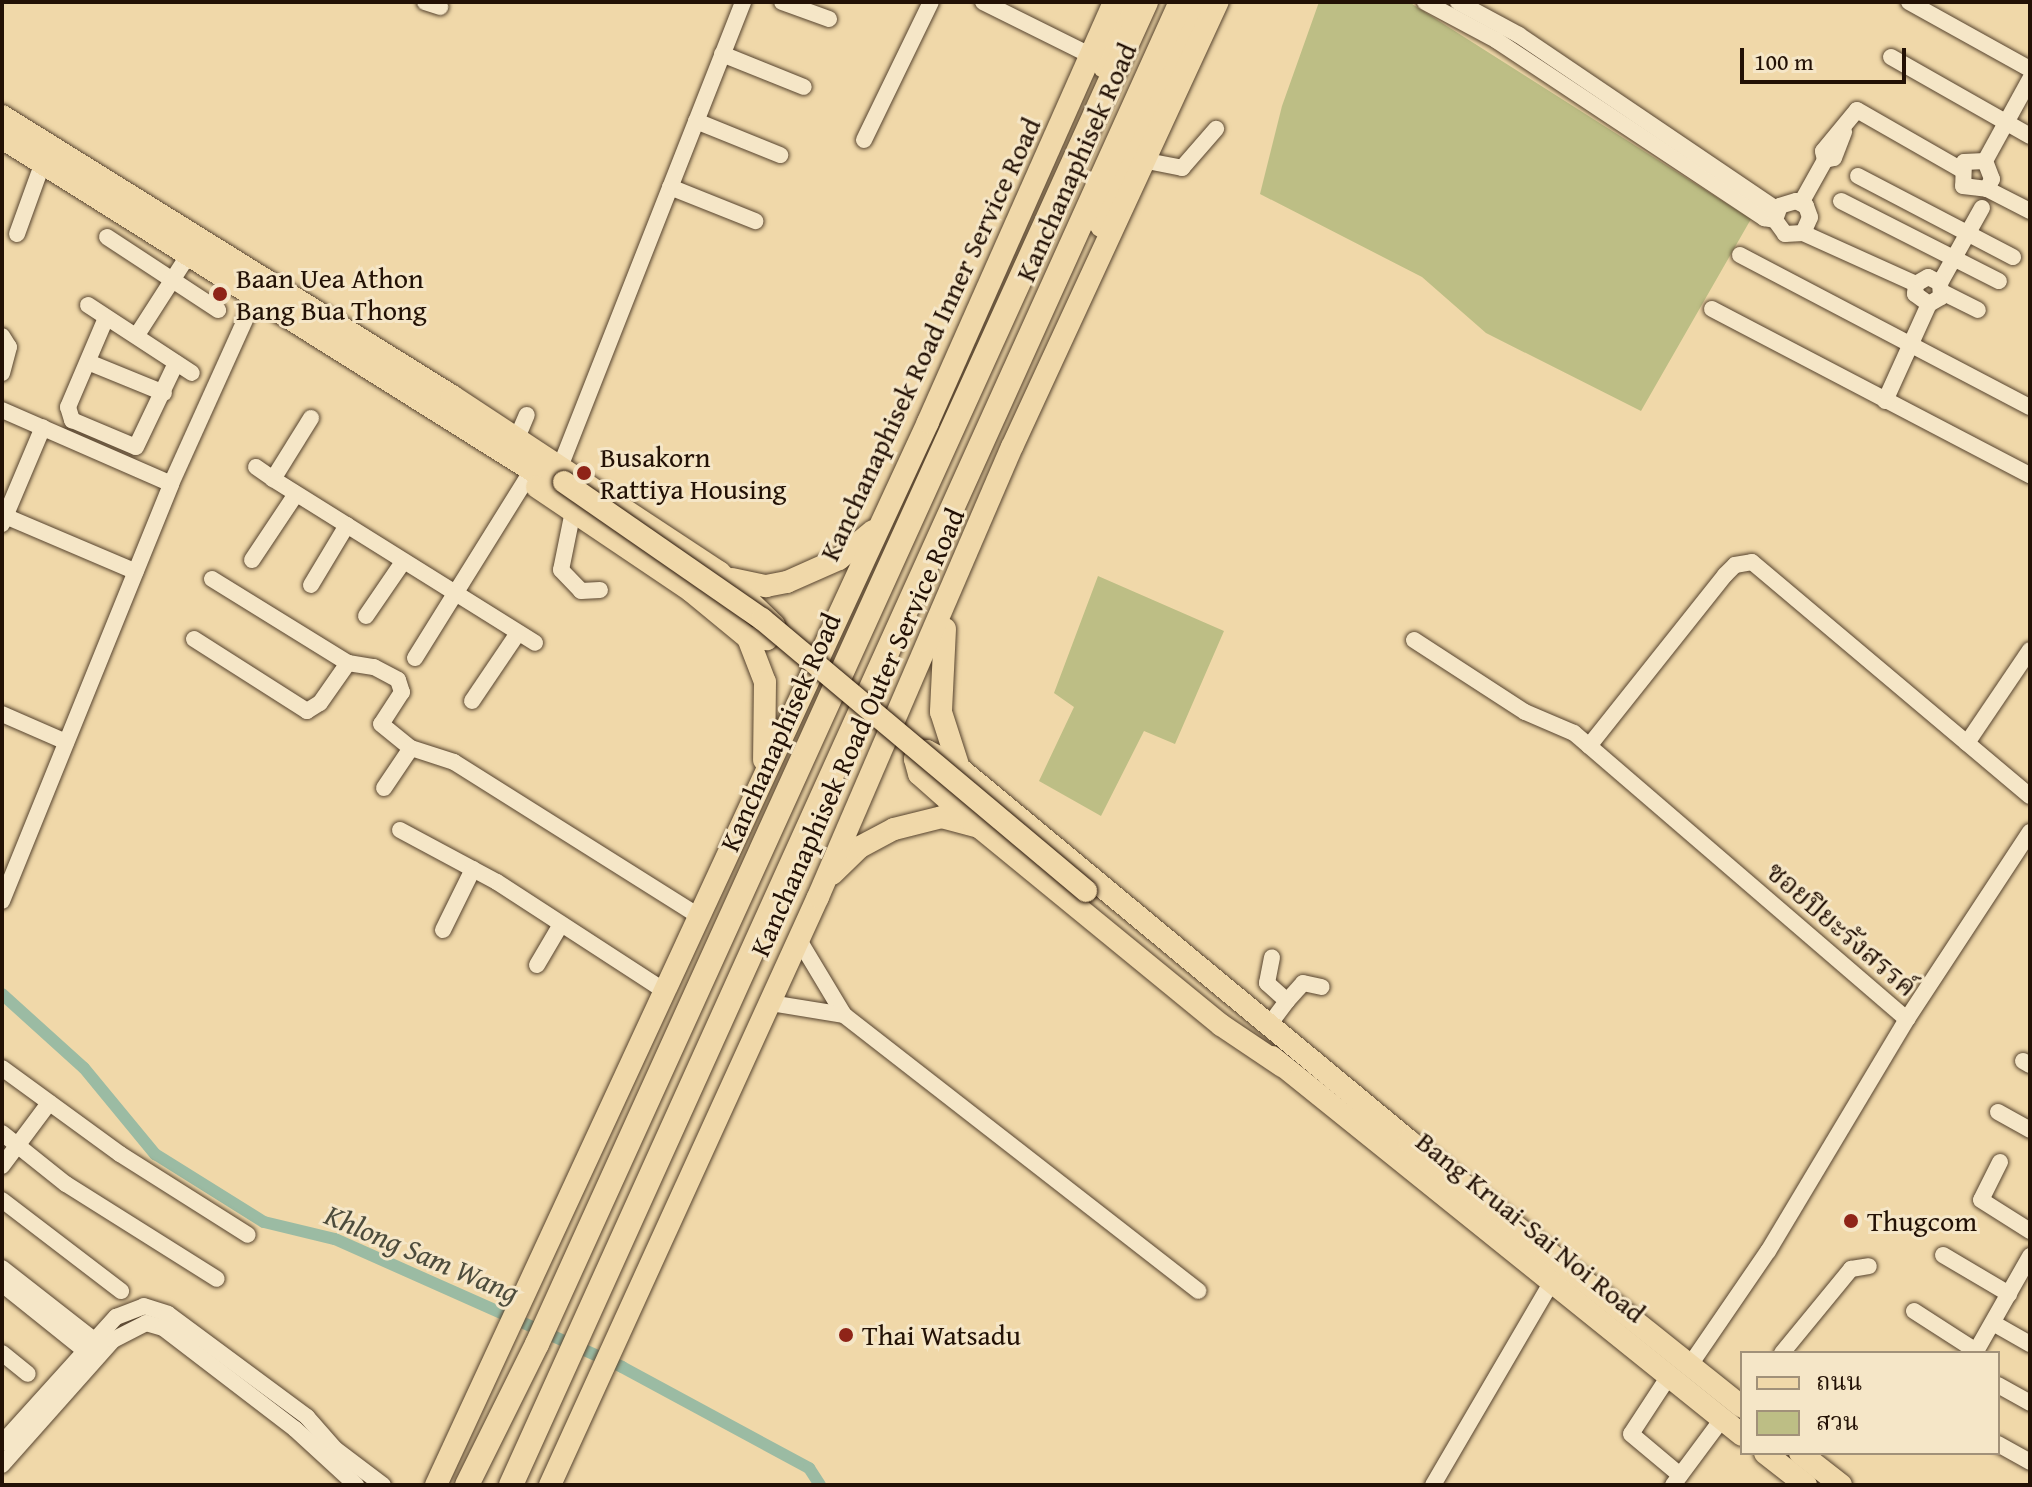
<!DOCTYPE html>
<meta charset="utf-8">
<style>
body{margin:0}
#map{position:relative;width:2032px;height:1487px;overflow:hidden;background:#f0d8a9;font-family:"Gentium Book Plus","Noto Serif Thai",serif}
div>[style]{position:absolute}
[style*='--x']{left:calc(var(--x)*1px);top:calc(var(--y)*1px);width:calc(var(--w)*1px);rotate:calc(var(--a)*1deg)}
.green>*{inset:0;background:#bdbe85}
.canal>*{height:12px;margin:-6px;padding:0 6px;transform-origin:6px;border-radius:6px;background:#9bbba3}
.roads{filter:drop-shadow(0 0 2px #56432e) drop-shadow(0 0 2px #56432e)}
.minor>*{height:16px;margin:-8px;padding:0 8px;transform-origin:8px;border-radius:8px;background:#f5e6c7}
.major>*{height:22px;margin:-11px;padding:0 11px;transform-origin:11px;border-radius:11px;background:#f0d8a9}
.highway>*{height:24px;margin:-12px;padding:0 12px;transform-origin:12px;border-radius:12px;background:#f0d8a9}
.bridges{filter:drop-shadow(0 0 2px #231105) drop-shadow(0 0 2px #231105)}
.major-bridge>*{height:22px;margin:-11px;padding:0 11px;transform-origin:11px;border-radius:11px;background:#f0d8a9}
.dots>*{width:22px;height:22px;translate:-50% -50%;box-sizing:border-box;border:4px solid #f5e6c7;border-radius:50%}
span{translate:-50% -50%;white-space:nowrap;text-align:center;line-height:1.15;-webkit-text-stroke:6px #f5e6c7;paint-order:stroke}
.street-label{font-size:28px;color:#231105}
.poi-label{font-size:28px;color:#231105}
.left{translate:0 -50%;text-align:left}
.water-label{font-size:30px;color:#4d4c3c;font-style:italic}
.frame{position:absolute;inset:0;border:4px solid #231105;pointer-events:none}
.legend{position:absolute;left:1740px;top:1351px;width:260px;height:104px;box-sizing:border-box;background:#f5e6c7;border:2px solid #a19179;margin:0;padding:10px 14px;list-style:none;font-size:24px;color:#231105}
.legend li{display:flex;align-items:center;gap:16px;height:40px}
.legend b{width:40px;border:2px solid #a19179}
.scale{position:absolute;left:1740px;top:48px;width:166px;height:36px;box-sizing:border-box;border:4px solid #231105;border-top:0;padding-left:10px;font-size:24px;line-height:28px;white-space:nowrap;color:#231105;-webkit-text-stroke:6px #f5e6c7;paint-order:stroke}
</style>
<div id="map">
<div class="green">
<div style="clip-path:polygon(1319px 2px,1409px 2px,1751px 219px,1641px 411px,1486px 333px,1422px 277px,1260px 194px,1282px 106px)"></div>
<div style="clip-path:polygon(1098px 576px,1224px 631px,1175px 744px,1144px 731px,1101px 816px,1039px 781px,1074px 707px,1054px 693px)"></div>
</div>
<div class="canal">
<div style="--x:2;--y:994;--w:110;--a:42.1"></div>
<div style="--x:84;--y:1068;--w:112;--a:50.5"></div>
<div style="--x:155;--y:1154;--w:128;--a:32"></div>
<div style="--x:264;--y:1222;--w:73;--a:13.5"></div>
<div style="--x:335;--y:1239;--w:314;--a:24"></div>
<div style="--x:622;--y:1367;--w:213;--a:28.4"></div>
<div style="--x:809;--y:1468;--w:20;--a:57"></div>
</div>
<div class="roads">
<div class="minor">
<div style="--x:425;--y:2;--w:16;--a:18"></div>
<div style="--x:782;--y:2;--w:50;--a:19.9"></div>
<div style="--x:983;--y:2;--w:122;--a:26.4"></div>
<div style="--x:1425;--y:2;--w:81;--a:28.2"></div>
<div style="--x:1496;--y:40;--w:322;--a:33.6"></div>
<div style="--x:1764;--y:218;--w:11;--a:10"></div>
<div style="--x:1458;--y:2;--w:69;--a:28.4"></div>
<div style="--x:1519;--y:35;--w:312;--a:34.1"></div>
<div style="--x:1909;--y:2;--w:138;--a:29"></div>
<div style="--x:722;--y:54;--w:88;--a:21.9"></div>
<div style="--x:1891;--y:57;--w:160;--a:29.6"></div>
<div style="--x:696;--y:121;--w:91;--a:22"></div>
<div style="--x:864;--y:140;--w:153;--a:-64.1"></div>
<div style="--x:1825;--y:160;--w:9;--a:-13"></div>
<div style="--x:1834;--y:158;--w:28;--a:-69"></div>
<div style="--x:1147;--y:161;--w:36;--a:11"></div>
<div style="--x:1182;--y:168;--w:52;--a:-48.9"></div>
<div style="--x:1985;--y:161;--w:94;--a:-61.2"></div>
<div style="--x:1858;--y:176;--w:175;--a:27.6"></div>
<div style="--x:670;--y:187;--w:92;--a:21.8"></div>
<div style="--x:1987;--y:189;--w:11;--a:-63"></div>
<div style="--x:1992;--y:179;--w:19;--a:-111"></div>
<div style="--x:1985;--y:161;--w:21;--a:177"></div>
<div style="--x:1964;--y:162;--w:24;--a:92"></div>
<div style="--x:1963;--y:186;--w:24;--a:7"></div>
<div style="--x:1987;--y:189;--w:48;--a:27.1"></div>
<div style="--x:1841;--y:201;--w:177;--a:26.9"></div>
<div style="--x:1801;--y:203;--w:49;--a:-60.8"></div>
<div style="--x:1825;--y:160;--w:9;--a:-103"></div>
<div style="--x:1823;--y:151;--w:53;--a:-50.3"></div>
<div style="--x:1857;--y:110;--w:119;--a:29.8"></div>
<div style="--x:1803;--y:233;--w:17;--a:-66"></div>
<div style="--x:1810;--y:217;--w:12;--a:-110"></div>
<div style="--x:1806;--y:206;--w:11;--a:-153"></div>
<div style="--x:1796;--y:201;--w:17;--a:163"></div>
<div style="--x:1780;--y:206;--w:15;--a:110"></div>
<div style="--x:1775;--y:220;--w:17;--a:54"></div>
<div style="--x:1785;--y:234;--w:18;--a:-3"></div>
<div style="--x:1803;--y:233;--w:124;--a:24.3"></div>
<div style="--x:17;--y:234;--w:77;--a:-70.1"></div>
<div style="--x:107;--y:237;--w:133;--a:33.3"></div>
<div style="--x:1740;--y:255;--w:327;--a:27.7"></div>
<div style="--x:1940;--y:283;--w:86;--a:-60.8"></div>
<div style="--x:1942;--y:292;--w:40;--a:26.6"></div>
<div style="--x:88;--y:305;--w:124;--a:33.2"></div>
<div style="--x:1712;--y:309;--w:359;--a:27.6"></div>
<div style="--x:106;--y:318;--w:97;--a:113.1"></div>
<div style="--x:68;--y:407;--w:14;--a:73"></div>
<div style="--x:72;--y:420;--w:69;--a:22.9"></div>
<div style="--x:136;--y:447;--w:93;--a:-64.5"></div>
<div style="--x:137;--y:335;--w:96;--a:-57.3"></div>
<div style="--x:2;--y:336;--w:13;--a:58"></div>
<div style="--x:9;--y:347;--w:27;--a:105"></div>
<div style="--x:88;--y:362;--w:82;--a:22.2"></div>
<div style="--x:1885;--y:401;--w:107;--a:-65.6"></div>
<div style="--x:1929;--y:304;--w:14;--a:-30"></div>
<div style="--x:1941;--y:297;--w:14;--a:-94"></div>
<div style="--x:1940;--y:283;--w:13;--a:-153"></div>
<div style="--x:1928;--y:277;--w:14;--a:150"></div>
<div style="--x:1916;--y:284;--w:10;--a:96"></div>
<div style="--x:1915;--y:294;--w:17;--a:36"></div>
<div style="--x:2;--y:410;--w:184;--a:23.6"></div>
<div style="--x:311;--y:418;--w:72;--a:121.9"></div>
<div style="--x:273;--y:479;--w:309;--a:32"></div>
<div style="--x:517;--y:438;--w:25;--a:-67"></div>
<div style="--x:256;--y:467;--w:21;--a:35"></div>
<div style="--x:560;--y:467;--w:500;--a:-68.5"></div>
<div style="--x:573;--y:511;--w:60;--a:101.5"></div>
<div style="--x:561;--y:570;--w:29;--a:46"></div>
<div style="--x:581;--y:591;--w:19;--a:-3"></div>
<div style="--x:5;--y:516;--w:142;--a:23.1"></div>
<div style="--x:2;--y:524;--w:105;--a:-67.1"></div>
<div style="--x:252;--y:560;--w:79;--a:-56.3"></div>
<div style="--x:212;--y:579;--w:160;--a:31.7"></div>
<div style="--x:348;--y:663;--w:26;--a:9"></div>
<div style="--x:374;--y:667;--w:27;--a:28"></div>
<div style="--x:398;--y:680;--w:13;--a:72"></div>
<div style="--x:402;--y:692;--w:38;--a:123"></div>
<div style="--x:381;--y:724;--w:38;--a:39"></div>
<div style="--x:411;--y:748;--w:45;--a:18"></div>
<div style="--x:454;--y:762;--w:291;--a:32.2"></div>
<div style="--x:311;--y:585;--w:70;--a:-59"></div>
<div style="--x:366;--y:616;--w:65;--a:-55.6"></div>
<div style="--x:194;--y:639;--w:134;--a:32.5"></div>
<div style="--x:307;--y:711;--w:15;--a:-32"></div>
<div style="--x:320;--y:703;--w:49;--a:-55"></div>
<div style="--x:1414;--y:640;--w:132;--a:33"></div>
<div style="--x:1525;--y:712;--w:53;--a:23.2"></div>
<div style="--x:1574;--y:733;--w:439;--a:40.7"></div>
<div style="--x:1907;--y:1019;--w:270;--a:120.9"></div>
<div style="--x:1768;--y:1251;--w:138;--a:124.4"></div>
<div style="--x:415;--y:658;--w:210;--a:-58.1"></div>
<div style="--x:472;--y:701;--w:82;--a:-55.9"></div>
<div style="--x:2;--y:714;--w:70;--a:23.6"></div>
<div style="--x:1967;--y:743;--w:112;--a:-55.9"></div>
<div style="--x:1589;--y:746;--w:218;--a:-51.5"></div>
<div style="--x:1725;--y:575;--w:14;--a:-45"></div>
<div style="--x:1735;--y:565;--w:17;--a:-10"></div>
<div style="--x:1752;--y:562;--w:363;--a:40.1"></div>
<div style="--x:384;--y:788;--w:48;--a:-56"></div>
<div style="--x:400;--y:830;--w:110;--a:28.2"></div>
<div style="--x:497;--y:882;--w:200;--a:33"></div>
<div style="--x:2;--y:901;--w:450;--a:-67.9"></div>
<div style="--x:171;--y:484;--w:206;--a:-65.7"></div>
<div style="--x:443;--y:930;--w:68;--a:-63.8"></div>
<div style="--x:799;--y:940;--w:87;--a:59"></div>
<div style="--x:844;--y:1015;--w:449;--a:37.9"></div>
<div style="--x:537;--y:965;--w:45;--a:-59.5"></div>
<div style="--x:1287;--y:1001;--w:24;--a:-48"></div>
<div style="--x:1303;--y:983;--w:19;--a:12"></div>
<div style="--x:770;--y:1003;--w:75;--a:9.2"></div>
<div style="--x:1907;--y:1019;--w:224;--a:-56.7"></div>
<div style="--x:1269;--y:1025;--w:30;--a:-53"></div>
<div style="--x:1287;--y:1001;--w:27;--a:-138"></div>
<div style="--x:1267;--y:983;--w:26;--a:-79"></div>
<div style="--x:2023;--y:1061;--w:8;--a:30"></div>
<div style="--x:2;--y:1068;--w:146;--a:36.1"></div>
<div style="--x:120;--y:1154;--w:151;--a:32.3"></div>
<div style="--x:1998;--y:1112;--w:37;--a:29"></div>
<div style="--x:2;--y:1133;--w:82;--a:38.6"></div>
<div style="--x:66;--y:1184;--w:178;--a:32.2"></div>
<div style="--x:2000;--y:1162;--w:42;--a:116.6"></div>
<div style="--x:1981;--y:1200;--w:58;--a:32.3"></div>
<div style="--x:2;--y:1166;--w:79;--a:-53.3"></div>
<div style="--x:2;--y:1200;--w:150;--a:37.4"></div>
<div style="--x:1943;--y:1255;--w:77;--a:30.6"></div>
<div style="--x:2;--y:1268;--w:127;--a:38"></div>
<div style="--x:2;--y:1284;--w:117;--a:38.7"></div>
<div style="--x:1914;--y:1311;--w:74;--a:32.8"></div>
<div style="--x:1993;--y:1323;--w:43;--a:29.6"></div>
<div style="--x:2;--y:1353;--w:33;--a:39"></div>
<div style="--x:1782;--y:1353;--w:109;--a:-50.6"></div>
<div style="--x:1851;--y:1269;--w:18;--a:-9"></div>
<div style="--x:1975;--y:1353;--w:112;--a:-60.4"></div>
<div style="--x:1669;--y:1376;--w:69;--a:123.2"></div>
<div style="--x:1631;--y:1434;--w:64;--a:39.9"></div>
<div style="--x:1998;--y:1385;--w:37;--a:29"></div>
<div style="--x:2;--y:1443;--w:170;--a:-47.9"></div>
<div style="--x:116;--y:1317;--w:30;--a:-21"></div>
<div style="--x:144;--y:1306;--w:25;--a:18"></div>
<div style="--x:168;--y:1314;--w:173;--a:36.5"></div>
<div style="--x:307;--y:1417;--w:43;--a:48.8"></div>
<div style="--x:335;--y:1449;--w:60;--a:36.9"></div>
<div style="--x:1998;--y:1444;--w:37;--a:29"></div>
<div style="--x:2;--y:1465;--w:167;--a:-48.4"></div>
<div style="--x:113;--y:1340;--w:37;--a:-27"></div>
<div style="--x:146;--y:1323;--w:18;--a:16"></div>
<div style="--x:163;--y:1328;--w:166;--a:37.4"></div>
<div style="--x:295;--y:1429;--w:83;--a:42.6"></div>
<div style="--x:1433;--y:1485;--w:236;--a:-59.7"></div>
<div style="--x:1673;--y:1485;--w:82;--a:-53.4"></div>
</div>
<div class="major">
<div style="--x:1104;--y:67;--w:71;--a:-66.7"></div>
<div style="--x:2;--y:116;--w:530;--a:31.89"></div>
<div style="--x:452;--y:396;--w:320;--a:33.4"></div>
<div style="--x:719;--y:572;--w:76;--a:43.9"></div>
<div style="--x:774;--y:625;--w:16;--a:117"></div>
<div style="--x:767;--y:639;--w:19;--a:-177"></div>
<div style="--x:2;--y:138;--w:659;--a:32.1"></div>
<div style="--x:1101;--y:226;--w:243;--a:-67"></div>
<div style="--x:537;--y:487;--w:186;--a:34"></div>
<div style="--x:691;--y:591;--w:74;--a:39.5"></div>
<div style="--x:748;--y:638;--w:47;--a:68.9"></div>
<div style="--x:765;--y:682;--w:78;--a:90.7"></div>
<div style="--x:732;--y:579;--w:35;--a:12"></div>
<div style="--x:766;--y:586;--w:21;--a:-11"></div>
<div style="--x:787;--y:582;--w:57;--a:-23.9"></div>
<div style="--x:839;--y:559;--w:44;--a:-39.5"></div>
<div style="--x:945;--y:629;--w:83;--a:92.8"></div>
<div style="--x:941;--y:712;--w:59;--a:72.2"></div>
<div style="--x:832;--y:874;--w:39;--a:-44"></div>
<div style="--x:860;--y:847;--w:38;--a:-28"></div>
<div style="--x:894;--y:829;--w:49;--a:-14"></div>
<div style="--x:942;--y:817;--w:34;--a:15"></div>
<div style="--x:1272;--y:1057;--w:603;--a:38.81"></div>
<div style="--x:1282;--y:1066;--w:73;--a:-146.1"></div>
<div style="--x:1221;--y:1025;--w:311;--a:-140.7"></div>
<div style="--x:980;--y:828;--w:81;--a:-138.5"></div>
<div style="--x:919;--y:774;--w:16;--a:-105"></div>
<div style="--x:915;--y:759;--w:14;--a:-34"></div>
<div style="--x:927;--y:751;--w:36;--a:28"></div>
<div style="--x:959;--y:768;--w:584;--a:39.65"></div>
<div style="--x:1409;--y:1141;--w:426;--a:38.6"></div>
<div style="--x:1765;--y:1453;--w:52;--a:38"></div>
<div style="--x:1800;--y:1453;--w:52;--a:38"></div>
<div style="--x:436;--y:1485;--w:1171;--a:-65.16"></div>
<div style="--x:928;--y:422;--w:459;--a:-66.1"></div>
<div style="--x:550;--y:1485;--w:646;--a:-65.5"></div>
<div style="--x:818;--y:897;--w:490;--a:-66.7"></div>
<div style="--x:1012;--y:447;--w:490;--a:-65.2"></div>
</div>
<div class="highway">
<div style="--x:467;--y:1485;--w:157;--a:-63.6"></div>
<div style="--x:537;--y:1344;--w:1474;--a:-65.59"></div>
<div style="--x:511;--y:1485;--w:1627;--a:-65.69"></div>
</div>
</div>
<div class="bridges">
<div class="major-bridge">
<div style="--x:564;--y:482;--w:241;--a:34.7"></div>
<div style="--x:762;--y:619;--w:423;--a:40"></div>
</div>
</div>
<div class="dots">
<div style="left:220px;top:294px;background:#8f2418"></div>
<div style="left:584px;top:473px;background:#8f2418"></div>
<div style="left:1851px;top:1221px;background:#8f2418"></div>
<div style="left:846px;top:1335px;background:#8f2418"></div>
</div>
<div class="street-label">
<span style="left:1076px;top:162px;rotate:-66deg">Kanchanaphisek Road</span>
<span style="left:930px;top:339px;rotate:-65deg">Kanchanaphisek Road Inner Service Road</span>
<span style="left:780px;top:732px;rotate:-66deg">Kanchanaphisek Road</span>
<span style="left:857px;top:732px;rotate:-66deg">Kanchanaphisek Road Outer Service Road</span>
<span style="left:1842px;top:929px;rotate:41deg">ซอยปิยะรังสรรค์</span>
<span style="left:1531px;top:1227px;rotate:39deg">Bang Kruai-Sai Noi Road</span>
</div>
<div class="poi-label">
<span class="left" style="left:236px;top:294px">Baan Uea Athon<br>Bang Bua Thong</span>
<span class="left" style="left:600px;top:473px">Busakorn<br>Rattiya Housing</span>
<span class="left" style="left:1867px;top:1221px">Thugcom</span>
<span class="left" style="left:862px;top:1335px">Thai Watsadu</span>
</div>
<div class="water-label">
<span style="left:422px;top:1253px;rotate:23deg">Khlong Sam Wang</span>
</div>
<div class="frame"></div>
<ul class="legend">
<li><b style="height:10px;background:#f0d8a9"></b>ถนน</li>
<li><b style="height:22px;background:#bdbe85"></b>สวน</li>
</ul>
<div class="scale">100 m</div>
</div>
